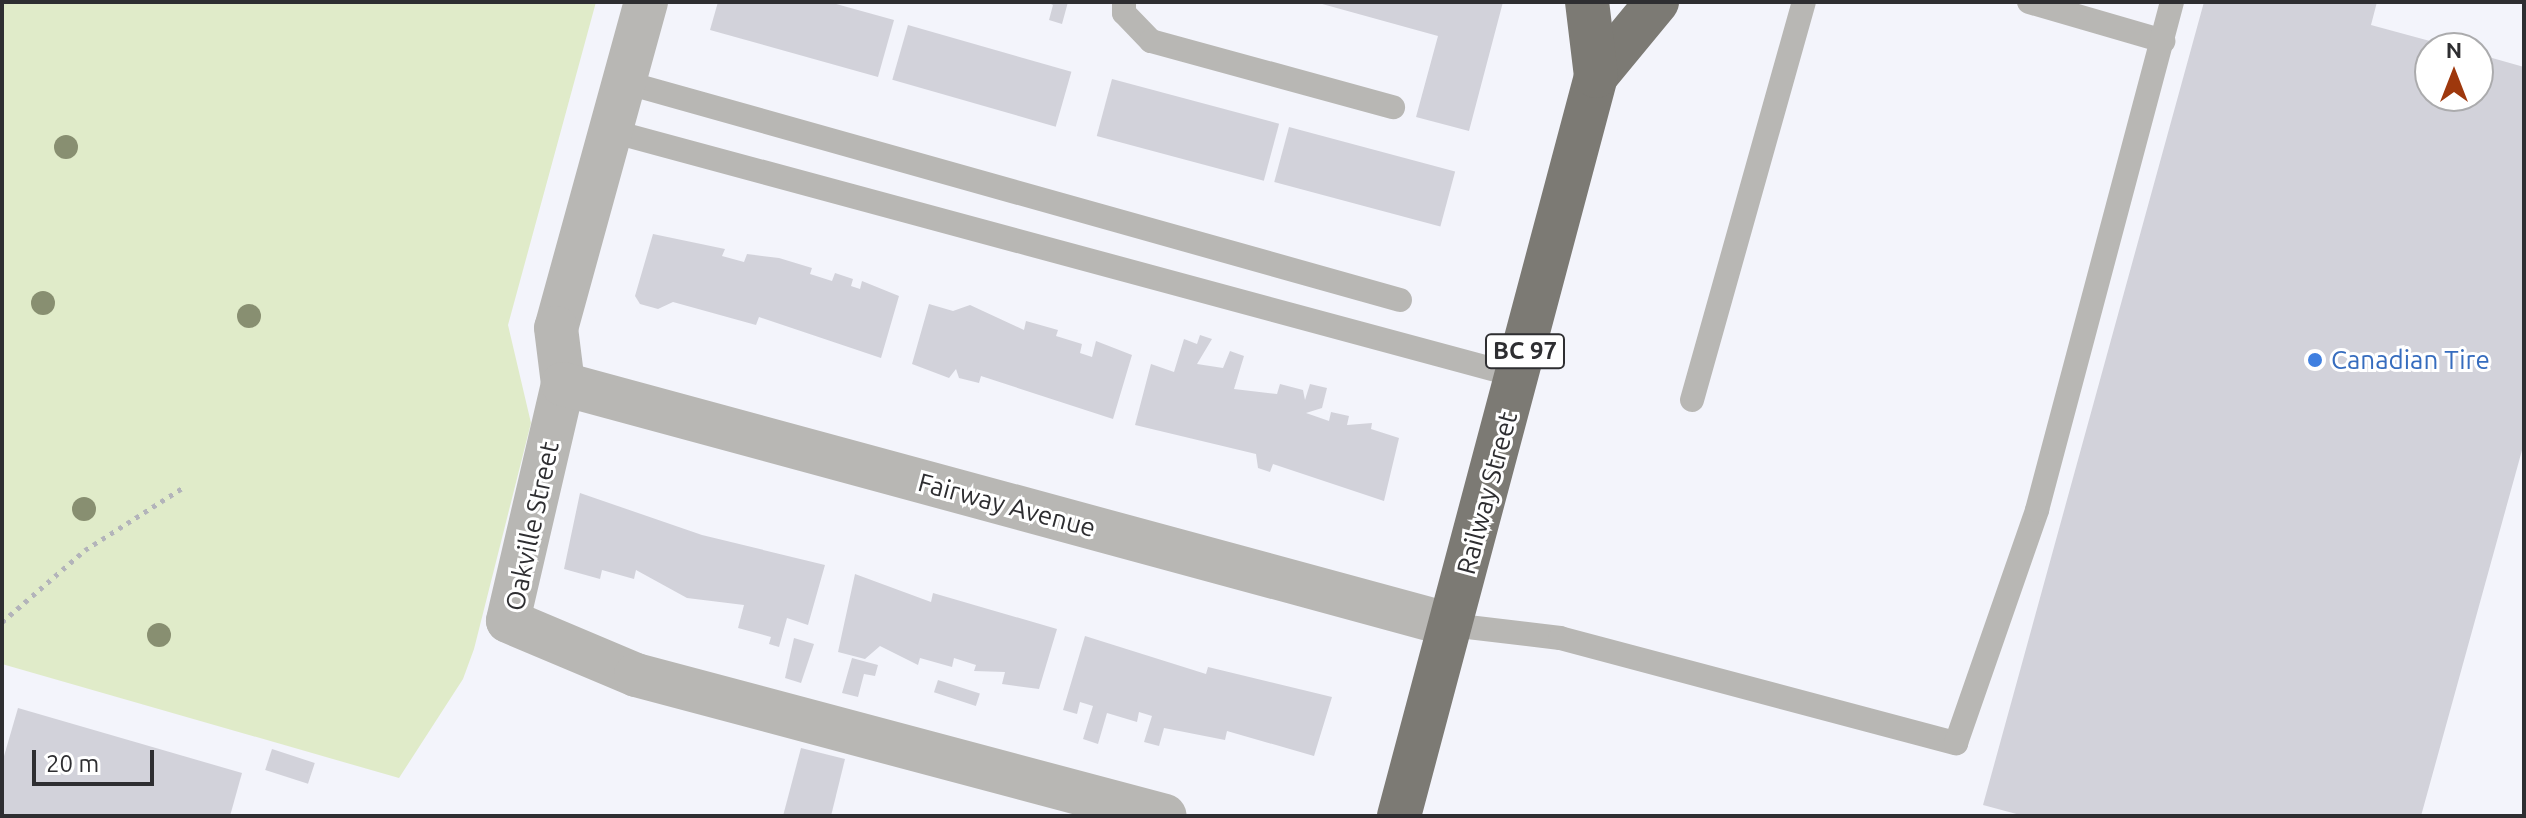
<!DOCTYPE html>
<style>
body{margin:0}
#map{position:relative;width:2526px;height:818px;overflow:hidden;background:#f3f4fb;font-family:Ubuntu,sans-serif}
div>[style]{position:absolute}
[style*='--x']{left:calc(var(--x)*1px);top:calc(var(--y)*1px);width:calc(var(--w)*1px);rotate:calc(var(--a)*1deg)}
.green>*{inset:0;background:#e0ebc9}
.building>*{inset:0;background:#d2d2da;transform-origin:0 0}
.path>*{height:5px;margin-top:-2.5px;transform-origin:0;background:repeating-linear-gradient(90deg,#b3b4ba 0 4px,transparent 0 10px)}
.service>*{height:24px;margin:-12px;padding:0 12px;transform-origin:12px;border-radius:12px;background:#b8b7b4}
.minor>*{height:44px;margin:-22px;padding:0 22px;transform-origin:22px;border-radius:22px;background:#b8b7b4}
.trunk>*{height:44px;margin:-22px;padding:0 22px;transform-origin:22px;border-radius:22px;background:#7c7a74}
.trees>*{width:24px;height:24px;margin:-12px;border-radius:50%;background:#888f71}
.dots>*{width:22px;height:22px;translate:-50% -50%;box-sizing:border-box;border:4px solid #fff;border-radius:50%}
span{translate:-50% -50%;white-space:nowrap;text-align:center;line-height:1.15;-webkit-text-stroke:6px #fff;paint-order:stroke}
.shield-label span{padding:2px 6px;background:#fff;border:2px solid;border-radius:6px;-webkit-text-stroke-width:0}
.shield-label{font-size:24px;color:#2e2e31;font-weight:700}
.shop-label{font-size:26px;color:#366cbe}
.left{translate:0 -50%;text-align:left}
.street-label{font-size:26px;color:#2e2e31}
.frame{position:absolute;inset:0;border:4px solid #2e2e31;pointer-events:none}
.north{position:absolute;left:2414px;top:32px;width:80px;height:80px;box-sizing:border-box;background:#fff;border:2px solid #ababad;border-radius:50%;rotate:0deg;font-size:22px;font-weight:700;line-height:32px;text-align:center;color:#2e2e31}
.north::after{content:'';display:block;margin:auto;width:28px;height:36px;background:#9e380d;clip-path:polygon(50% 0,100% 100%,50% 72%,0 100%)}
.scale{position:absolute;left:32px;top:750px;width:122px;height:36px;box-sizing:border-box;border:4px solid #2e2e31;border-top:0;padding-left:10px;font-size:24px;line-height:28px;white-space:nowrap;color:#2e2e31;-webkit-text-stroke:6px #fff;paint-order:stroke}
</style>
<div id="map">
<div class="green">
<div style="clip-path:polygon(2px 2px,596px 2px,508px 325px,531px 423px,474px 649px,463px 679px,399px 778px,2px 664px)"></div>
</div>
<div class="building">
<div style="clip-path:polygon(718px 2px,829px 2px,894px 20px,878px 77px,710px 30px)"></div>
<div style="clip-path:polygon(1047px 2px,1068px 2px,1062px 24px,1049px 20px,1053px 5px)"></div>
<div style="clip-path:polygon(1315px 2px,1503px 2px,1469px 131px,1416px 117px,1438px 36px)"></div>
<div style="clip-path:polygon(2204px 2px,2377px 2px,2371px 25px,2452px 47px,2430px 48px,2430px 96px,2478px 96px,2478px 54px,2524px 67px,2524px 443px,2421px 816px,2024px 816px,1983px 805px)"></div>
<div style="left:908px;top:25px;width:170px;height:57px;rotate:16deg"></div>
<div style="left:1112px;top:79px;width:173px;height:59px;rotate:15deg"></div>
<div style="left:1289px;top:127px;width:172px;height:57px;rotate:15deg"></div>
<div style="clip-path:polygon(653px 234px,725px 249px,722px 256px,744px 262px,747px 254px,779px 258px,812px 268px,810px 274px,832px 281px,835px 273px,853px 279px,851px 286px,860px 289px,862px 281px,899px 296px,881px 358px,759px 317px,756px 325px,673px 302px,658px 309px,640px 304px,635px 296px)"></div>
<div style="clip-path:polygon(929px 304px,953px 311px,970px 305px,1024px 330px,1026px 321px,1058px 330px,1056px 336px,1082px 344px,1080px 353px,1092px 357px,1096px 341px,1132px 355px,1113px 419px,981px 376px,979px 383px,959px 378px,956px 369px,949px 378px,912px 364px)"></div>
<div style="clip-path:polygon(1200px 335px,1212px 339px,1197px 364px,1223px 368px,1230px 351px,1244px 356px,1234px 389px,1277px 394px,1280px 384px,1303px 390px,1305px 400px,1310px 384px,1327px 388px,1322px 408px,1306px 413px,1329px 421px,1331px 412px,1349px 416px,1347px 425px,1372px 423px,1371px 429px,1399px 438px,1384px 501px,1273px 464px,1270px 472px,1258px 468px,1256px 454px,1135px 425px,1151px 364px,1174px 372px,1184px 339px,1197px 344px)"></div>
<div style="clip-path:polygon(580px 493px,702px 535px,825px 565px,808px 625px,787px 618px,779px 647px,769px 644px,771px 637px,738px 628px,744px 605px,687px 598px,636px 570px,634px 579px,602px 570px,600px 579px,564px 569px)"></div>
<div style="clip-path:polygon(855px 574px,931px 602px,933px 593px,1057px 629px,1039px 689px,1002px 684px,1005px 672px,974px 671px,976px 665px,954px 658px,952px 667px,920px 658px,918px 665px,880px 646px,865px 659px,838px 652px)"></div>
<div style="clip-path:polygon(1085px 636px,1206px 674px,1208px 667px,1332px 697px,1314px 756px,1227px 731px,1225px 740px,1164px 728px,1159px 746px,1144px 742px,1152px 716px,1139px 712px,1137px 722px,1107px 713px,1098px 744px,1083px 739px,1093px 706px,1080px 702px,1077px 714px,1063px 710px)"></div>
<div style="clip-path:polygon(794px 638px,814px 644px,801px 683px,785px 678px)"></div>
<div style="clip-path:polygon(852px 658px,878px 665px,875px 676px,864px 674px,858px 697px,842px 693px)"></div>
<div style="left:938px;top:680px;width:44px;height:13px;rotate:18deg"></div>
<div style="clip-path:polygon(18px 708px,242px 773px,230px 816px,2px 816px,2px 763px)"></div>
<div style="clip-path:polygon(801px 748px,845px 759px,831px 816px,783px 816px)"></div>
<div style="left:272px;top:749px;width:45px;height:22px;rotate:18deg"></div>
</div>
<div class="path">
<div style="--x:2;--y:622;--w:110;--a:-40.9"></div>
<div style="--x:85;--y:550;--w:117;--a:-32.5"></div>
</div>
<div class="service">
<div style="--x:1124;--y:2;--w:11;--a:90"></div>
<div style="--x:1124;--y:13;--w:39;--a:46"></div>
<div style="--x:1151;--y:41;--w:251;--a:15.3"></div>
<div style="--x:2029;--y:2;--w:140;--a:16.2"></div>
<div style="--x:624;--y:82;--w:806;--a:15.69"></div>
<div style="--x:611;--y:131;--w:940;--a:15.12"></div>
<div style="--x:1692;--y:400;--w:413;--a:-74.3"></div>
<div style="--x:1451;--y:625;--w:110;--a:6.8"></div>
<div style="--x:1560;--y:638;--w:410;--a:14.9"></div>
<div style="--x:1956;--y:743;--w:247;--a:-70.8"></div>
<div style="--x:2037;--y:510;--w:526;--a:-75.12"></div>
</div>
<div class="minor">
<div style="--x:646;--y:2;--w:338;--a:105.4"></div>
<div style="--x:556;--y:328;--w:56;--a:82.9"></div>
<div style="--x:563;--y:384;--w:243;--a:103.1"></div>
<div style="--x:508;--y:621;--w:139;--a:22.9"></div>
<div style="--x:636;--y:675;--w:547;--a:14.92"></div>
<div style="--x:563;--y:384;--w:920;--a:15.18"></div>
</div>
<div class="trunk">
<div style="--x:1596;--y:76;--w:96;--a:-50.5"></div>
<div style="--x:1399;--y:816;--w:766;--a:-75.09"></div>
<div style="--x:1596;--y:76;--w:75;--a:-96.9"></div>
</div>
<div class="trees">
<div style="left:66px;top:147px"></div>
<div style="left:43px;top:303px"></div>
<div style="left:249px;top:316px"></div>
<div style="left:84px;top:509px"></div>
<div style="left:159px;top:635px"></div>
</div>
<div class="dots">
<div style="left:2315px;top:360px;background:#3f7fe0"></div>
</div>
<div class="shield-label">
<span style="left:1525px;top:351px">BC 97</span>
</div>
<div class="shop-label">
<span class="left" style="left:2331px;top:360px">Canadian Tire</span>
</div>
<div class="street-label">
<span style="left:1487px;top:493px;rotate:-75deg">Railway Street</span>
<span style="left:1007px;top:505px;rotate:15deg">Fairway Avenue</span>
<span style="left:532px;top:526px;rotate:-78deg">Oakville Street</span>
</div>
<div class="frame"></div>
<div class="north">N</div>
<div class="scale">20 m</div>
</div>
